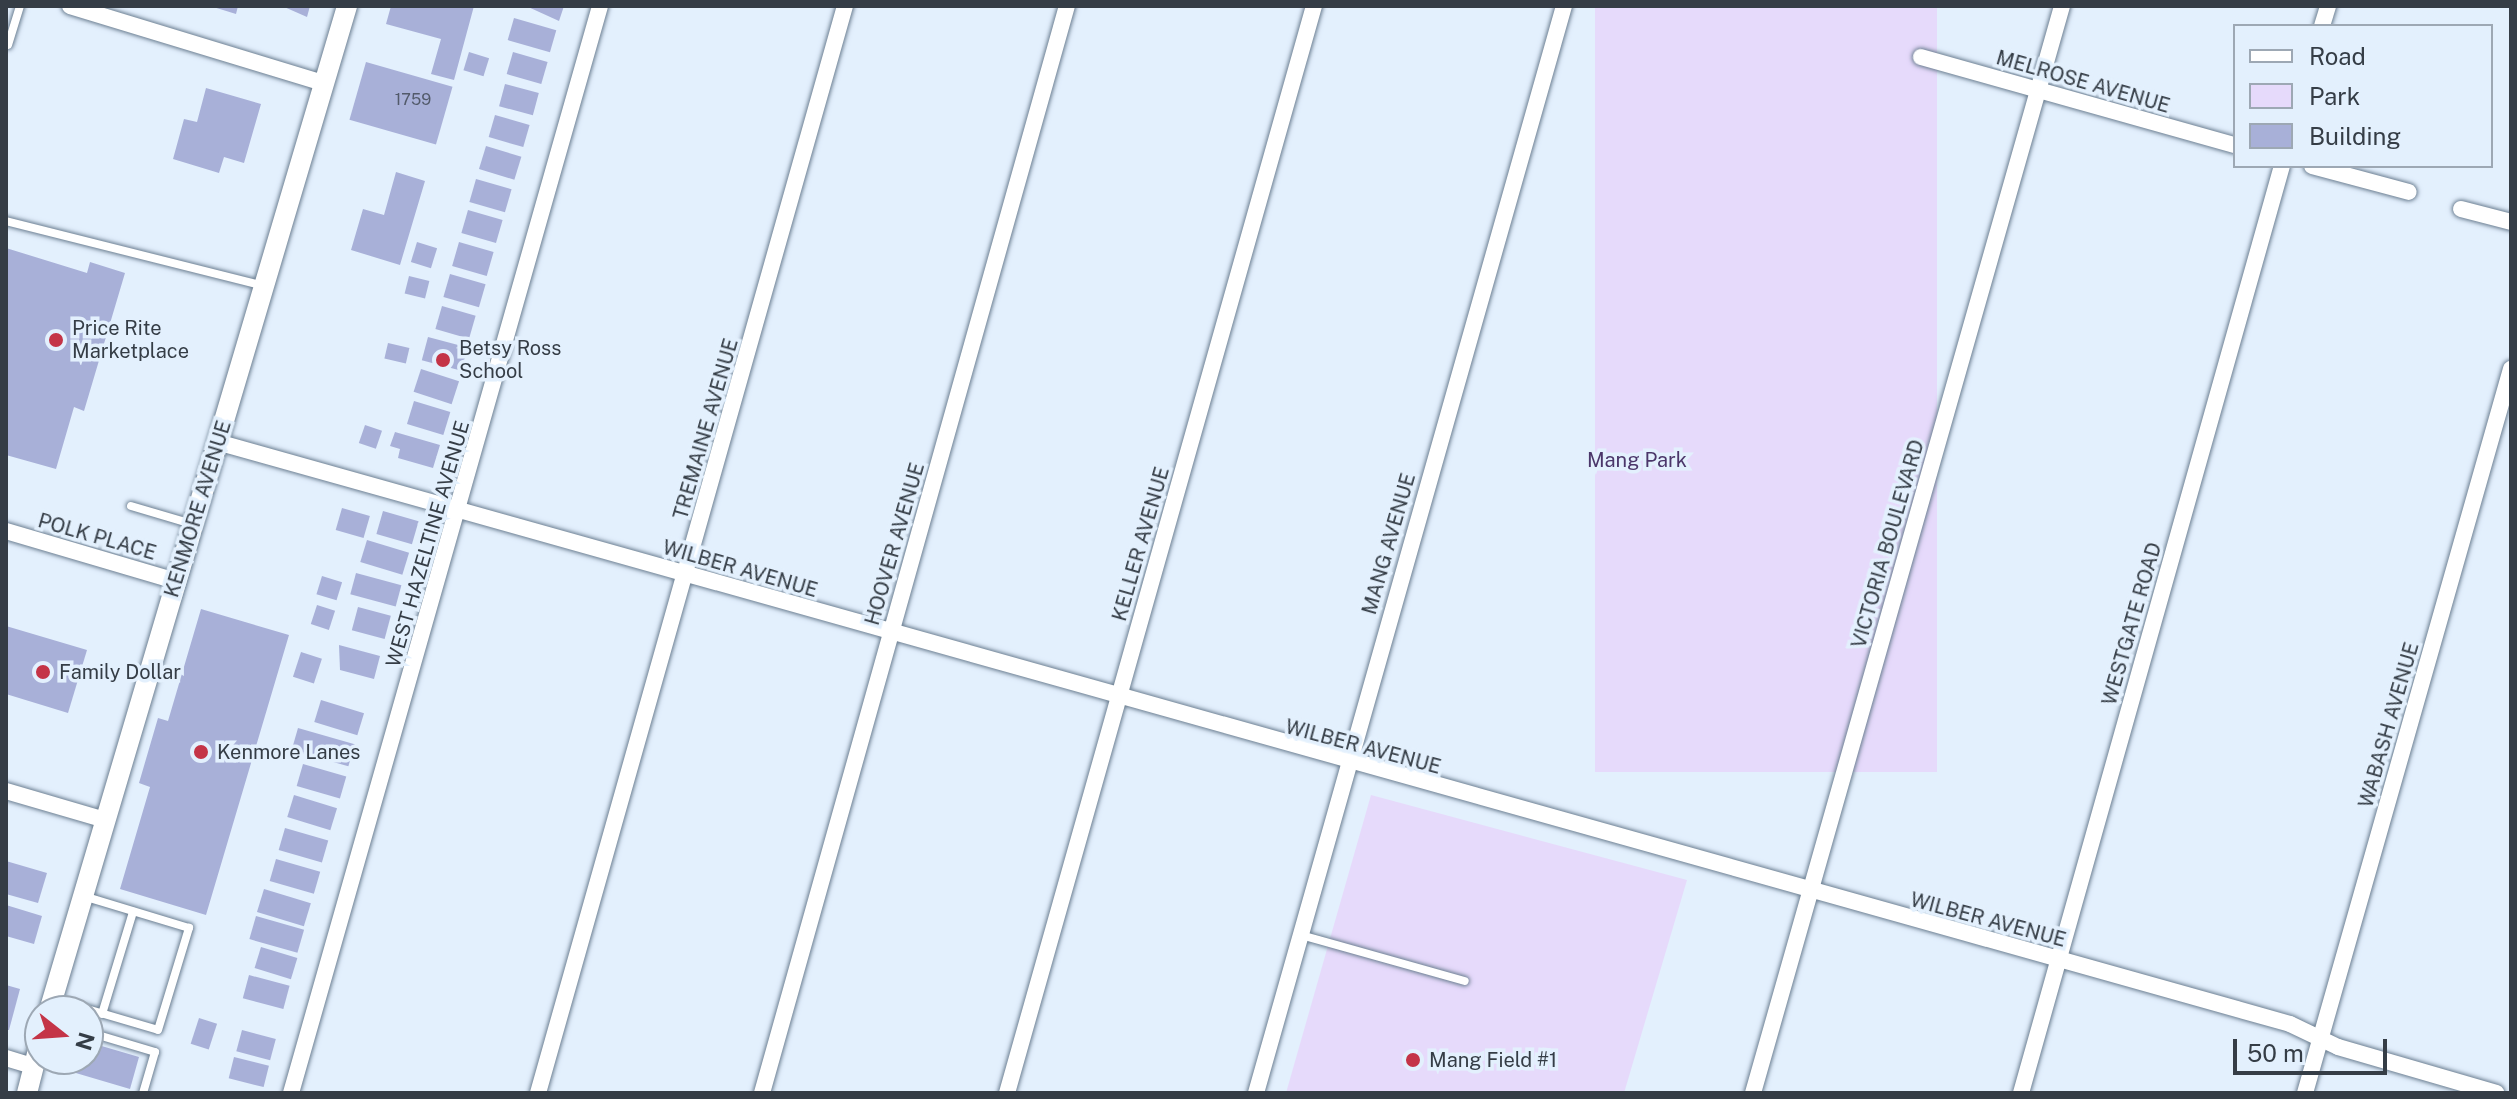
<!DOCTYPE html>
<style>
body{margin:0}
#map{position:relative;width:2517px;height:1099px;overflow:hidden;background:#e3f0fd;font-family:"Public Sans",sans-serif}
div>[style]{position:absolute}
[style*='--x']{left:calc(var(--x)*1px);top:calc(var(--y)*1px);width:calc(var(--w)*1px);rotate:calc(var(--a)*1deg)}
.green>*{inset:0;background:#e6dafb;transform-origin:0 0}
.building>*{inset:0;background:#a8b0d8;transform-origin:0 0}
.roads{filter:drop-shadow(0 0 2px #6c7f92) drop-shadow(0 0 2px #6c7f92)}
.service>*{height:8px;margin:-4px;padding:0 4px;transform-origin:4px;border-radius:4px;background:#fff}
.minor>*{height:16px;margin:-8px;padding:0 8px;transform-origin:8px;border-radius:8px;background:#fff}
.tertiary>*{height:20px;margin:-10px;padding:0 10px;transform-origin:10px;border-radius:10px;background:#fff}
.dots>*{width:22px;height:22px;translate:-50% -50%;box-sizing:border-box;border:4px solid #e3f0fd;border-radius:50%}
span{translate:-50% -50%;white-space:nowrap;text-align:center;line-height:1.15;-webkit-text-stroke:7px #e3f0fd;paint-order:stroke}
.number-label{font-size:16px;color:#525a6a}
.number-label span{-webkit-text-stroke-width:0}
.street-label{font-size:20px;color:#353d46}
.poi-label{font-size:20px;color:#353d46}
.left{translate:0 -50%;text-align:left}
.park-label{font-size:20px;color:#4b366a}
.frame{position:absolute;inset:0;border:8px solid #353d46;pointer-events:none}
.legend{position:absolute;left:2233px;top:24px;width:260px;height:144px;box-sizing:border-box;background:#e3f0fd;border:2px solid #9da8b4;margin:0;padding:10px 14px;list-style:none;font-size:24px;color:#353d46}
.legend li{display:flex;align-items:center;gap:16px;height:40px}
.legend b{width:40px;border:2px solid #9da8b4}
.north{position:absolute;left:24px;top:995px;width:80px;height:80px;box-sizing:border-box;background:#e3f0fd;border:2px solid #9da8b4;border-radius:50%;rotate:107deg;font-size:22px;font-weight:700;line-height:32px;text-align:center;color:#353d46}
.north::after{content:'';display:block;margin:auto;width:28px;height:36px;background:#c43447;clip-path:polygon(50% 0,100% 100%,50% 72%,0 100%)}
.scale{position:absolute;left:2233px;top:1039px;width:154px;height:36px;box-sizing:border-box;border:4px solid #353d46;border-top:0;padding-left:10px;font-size:24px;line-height:28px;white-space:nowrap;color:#353d46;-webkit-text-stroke:6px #e3f0fd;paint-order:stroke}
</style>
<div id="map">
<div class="green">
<div style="left:1595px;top:6px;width:342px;height:766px"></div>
<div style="clip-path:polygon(1371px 795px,1687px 880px,1624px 1093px,1286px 1093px)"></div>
</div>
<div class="building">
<div style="clip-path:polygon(210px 6px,238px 6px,236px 14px)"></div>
<div style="clip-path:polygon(282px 6px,310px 6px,307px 17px)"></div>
<div style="clip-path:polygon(391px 6px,474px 6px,454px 80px,431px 74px,441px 39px,386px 24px)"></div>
<div style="clip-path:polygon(526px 6px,564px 6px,559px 21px)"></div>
<div style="left:514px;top:18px;width:44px;height:23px;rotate:16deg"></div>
<div style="left:469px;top:52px;width:21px;height:19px;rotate:17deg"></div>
<div style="left:513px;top:52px;width:36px;height:23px;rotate:16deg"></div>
<div style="left:366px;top:62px;width:90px;height:60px;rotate:16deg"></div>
<div style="left:505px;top:84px;width:35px;height:23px;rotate:15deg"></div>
<div style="clip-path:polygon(206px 88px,261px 104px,244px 163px,224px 157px,219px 173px,173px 159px,184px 119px,197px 122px)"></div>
<div style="left:495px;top:115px;width:36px;height:23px;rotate:16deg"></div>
<div style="left:486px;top:146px;width:37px;height:24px;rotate:17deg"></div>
<div style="clip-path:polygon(396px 172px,425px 181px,400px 265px,351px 250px,363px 209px,384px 215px)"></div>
<div style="left:476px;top:179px;width:37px;height:24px;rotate:16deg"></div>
<div style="left:468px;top:210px;width:36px;height:24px;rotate:16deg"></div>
<div style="left:417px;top:242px;width:21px;height:21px;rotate:17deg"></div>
<div style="left:459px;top:242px;width:36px;height:25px;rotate:16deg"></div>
<div style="clip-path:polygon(6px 248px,87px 273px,90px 262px,125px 273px,84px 411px,74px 407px,56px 469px,6px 455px)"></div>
<div style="left:450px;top:274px;width:37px;height:24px;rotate:16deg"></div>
<div style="left:409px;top:276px;width:21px;height:18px;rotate:14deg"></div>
<div style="left:442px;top:306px;width:35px;height:24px;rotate:16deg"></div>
<div style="left:428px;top:337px;width:41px;height:24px;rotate:15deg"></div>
<div style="left:388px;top:343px;width:22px;height:16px;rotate:13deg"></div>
<div style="left:421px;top:369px;width:40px;height:24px;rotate:18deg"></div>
<div style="left:414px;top:401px;width:38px;height:24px;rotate:17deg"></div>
<div style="left:365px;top:425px;width:18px;height:19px;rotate:19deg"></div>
<div style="clip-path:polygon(395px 432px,440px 445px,433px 468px,398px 458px,400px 449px,390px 446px)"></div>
<div style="left:342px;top:508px;width:29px;height:23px;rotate:16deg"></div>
<div style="left:383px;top:511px;width:37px;height:24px;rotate:16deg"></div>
<div style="left:367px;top:540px;width:44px;height:23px;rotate:17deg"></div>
<div style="left:356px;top:573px;width:47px;height:22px;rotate:15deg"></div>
<div style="left:322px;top:576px;width:21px;height:19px;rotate:17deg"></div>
<div style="left:317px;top:605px;width:19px;height:20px;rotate:18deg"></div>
<div style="left:358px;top:607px;width:34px;height:24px;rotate:15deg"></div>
<div style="clip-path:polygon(201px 609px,289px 635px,206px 915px,120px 889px,150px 787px,139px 783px,158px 718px,168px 721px)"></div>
<div style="clip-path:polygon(6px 626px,87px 650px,68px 713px,6px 694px)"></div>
<div style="clip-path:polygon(339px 645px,380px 656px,374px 679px,340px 670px)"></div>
<div style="left:301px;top:652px;width:22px;height:26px;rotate:18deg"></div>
<div style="left:321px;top:700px;width:45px;height:23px;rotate:17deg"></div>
<div style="left:298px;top:728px;width:59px;height:23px;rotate:16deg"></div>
<div style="left:303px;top:764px;width:45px;height:23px;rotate:16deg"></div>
<div style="left:294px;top:795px;width:45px;height:23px;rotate:17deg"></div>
<div style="left:285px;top:828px;width:45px;height:23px;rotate:16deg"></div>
<div style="left:276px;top:859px;width:46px;height:23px;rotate:16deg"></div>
<div style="clip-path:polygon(6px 861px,47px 873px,38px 903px,6px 894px)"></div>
<div style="left:264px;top:889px;width:49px;height:24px;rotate:17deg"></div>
<div style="clip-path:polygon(6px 905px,42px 916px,34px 944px,6px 936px)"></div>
<div style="left:256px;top:916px;width:50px;height:24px;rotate:16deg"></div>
<div style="left:261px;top:947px;width:38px;height:22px;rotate:17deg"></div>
<div style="left:249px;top:975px;width:42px;height:24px;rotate:15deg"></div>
<div style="clip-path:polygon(6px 985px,20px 989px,9px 1030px,6px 1030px)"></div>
<div style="left:199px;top:1018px;width:19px;height:27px;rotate:18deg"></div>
<div style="left:242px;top:1030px;width:35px;height:22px;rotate:15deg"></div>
<div style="clip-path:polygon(88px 1042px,139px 1057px,130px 1089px,69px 1071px,72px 1059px,88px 1059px)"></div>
<div style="left:234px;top:1057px;width:36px;height:22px;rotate:14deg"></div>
</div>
<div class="roads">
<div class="service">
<div style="--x:8;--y:45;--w:41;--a:-72.9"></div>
<div style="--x:6;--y:221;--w:266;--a:14.1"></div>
<div style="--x:131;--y:506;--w:64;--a:16.4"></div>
<div style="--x:1301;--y:935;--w:170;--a:15.7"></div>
<div style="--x:53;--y:999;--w:109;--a:16.4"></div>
<div style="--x:158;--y:1030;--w:107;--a:-73.1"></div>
<div style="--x:189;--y:928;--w:111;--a:-163.2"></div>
<div style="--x:102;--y:1014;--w:107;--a:-73.1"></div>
<div style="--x:88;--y:1032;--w:70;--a:16.6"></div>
<div style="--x:155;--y:1052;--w:43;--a:106.3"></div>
</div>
<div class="minor">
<div style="--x:70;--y:6;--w:265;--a:16.9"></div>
<div style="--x:2322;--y:26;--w:21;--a:-73"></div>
<div style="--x:1921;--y:57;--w:326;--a:15.7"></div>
<div style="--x:2312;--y:166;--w:100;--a:15"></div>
<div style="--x:2461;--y:209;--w:52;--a:14.6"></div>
<div style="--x:217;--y:442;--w:2153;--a:15.68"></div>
<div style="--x:2290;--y:1024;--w:53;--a:25.6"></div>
<div style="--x:2338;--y:1047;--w:165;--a:16.2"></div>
<div style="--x:6;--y:531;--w:177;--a:16.4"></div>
<div style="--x:6;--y:791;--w:103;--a:16.3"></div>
<div style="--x:6;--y:1058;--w:28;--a:17"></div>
<div style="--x:291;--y:1093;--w:1130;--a:-74.13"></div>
<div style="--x:538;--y:1093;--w:1130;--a:-74.23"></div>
<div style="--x:762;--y:1093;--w:1129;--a:-74.33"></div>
<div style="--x:1007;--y:1093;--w:1130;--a:-74.23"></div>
<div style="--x:1256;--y:1093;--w:1130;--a:-74.18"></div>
<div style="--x:1753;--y:1093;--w:1130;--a:-74.13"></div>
<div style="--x:2021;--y:1093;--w:963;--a:-74.28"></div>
<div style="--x:2305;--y:1093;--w:753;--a:-74.12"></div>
</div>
<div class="tertiary">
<div style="--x:49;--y:1011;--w:1048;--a:-73.48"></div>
<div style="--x:27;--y:1093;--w:53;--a:-75.7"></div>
</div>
</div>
<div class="dots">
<div style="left:56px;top:340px;background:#c43447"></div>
<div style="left:443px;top:360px;background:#c43447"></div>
<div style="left:43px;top:672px;background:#c43447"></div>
<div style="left:201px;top:752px;background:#c43447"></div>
<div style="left:1413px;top:1060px;background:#c43447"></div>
</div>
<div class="number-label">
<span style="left:413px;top:100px">1759</span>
</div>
<div class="street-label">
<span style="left:2083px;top:82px;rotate:16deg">MELROSE AVENUE</span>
<span style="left:706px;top:429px;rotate:-74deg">TREMAINE AVENUE</span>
<span style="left:198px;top:509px;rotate:-73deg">KENMORE AVENUE</span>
<span style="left:97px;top:537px;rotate:16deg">POLK PLACE</span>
<span style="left:428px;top:544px;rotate:-74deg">WEST HAZELTINE AVENUE</span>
<span style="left:895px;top:544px;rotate:-74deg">HOOVER AVENUE</span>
<span style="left:1141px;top:544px;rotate:-74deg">KELLER AVENUE</span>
<span style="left:1389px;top:544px;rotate:-74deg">MANG AVENUE</span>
<span style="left:1888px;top:544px;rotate:-74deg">VICTORIA BOULEVARD</span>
<span style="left:740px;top:569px;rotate:16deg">WILBER AVENUE</span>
<span style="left:2132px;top:624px;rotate:-74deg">WESTGATE ROAD</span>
<span style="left:2389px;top:725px;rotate:-74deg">WABASH AVENUE</span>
<span style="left:1363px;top:747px;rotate:15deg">WILBER AVENUE</span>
<span style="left:1988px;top:920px;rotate:15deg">WILBER AVENUE</span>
</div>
<div class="poi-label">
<span class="left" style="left:72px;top:340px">Price Rite<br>Marketplace</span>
<span class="left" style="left:459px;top:360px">Betsy Ross<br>School</span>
<span class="left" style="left:59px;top:672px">Family Dollar</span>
<span class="left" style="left:217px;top:752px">Kenmore Lanes</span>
<span class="left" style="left:1429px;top:1060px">Mang Field #1</span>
</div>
<div class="park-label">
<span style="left:1637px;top:460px">Mang Park</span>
</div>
<div class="frame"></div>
<ul class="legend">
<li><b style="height:10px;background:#fff"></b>Road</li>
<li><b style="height:22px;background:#e6dafb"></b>Park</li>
<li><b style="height:22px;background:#a8b0d8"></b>Building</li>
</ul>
<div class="north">N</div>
<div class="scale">50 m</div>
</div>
